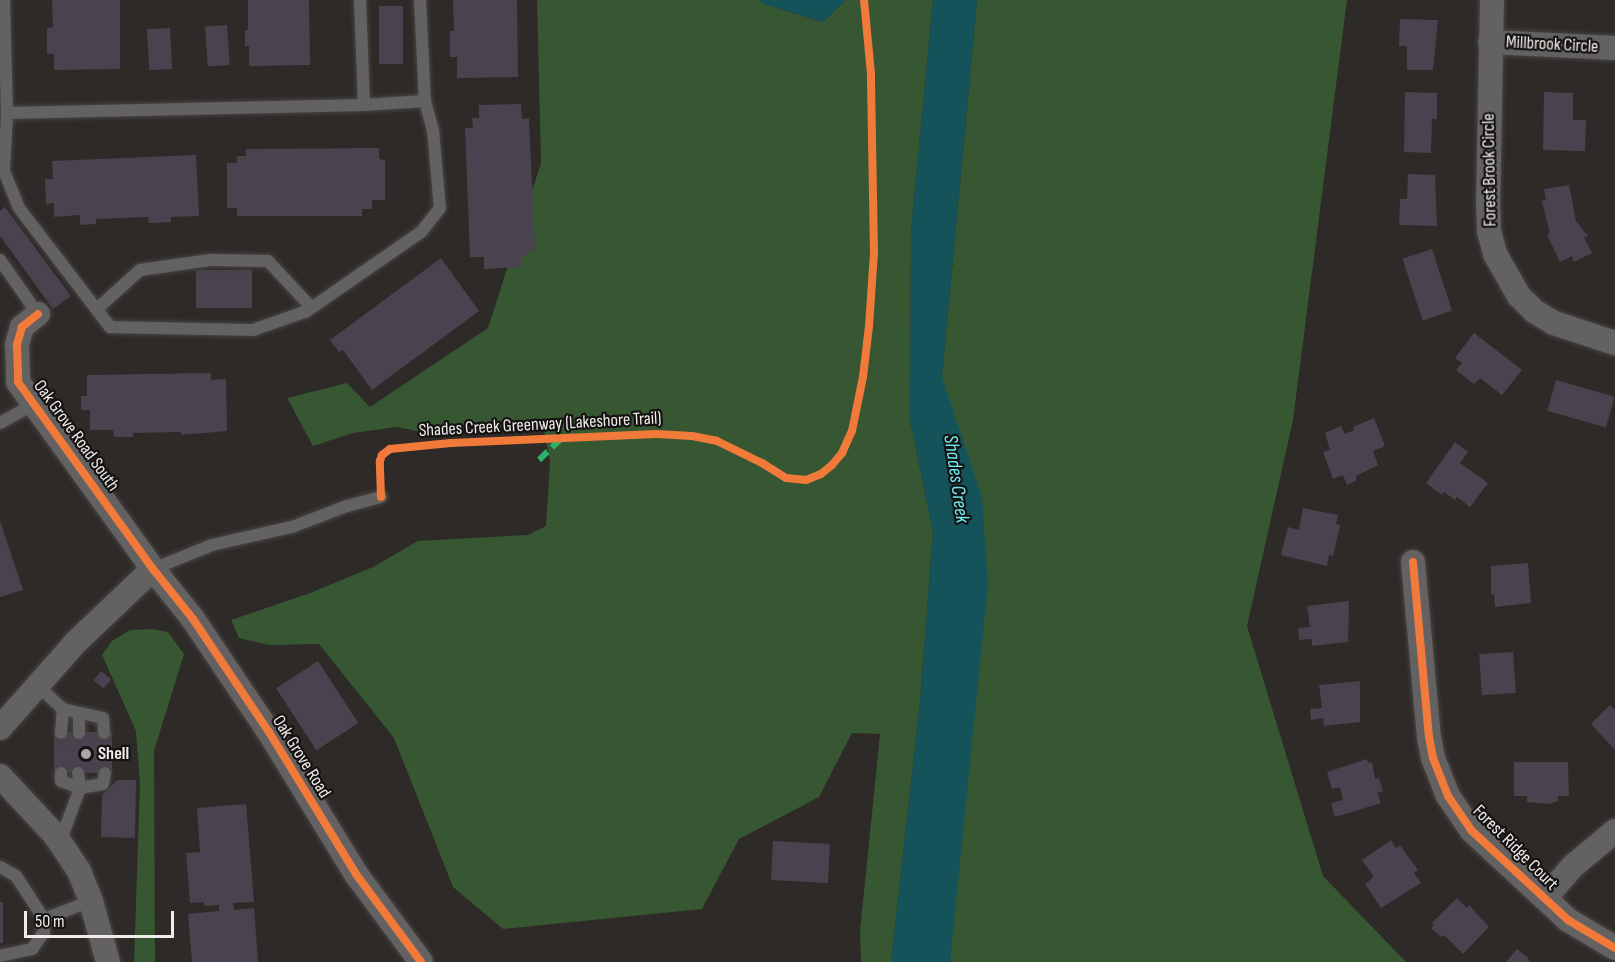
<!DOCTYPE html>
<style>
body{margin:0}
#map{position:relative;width:1615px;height:962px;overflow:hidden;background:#2d2a28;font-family:"Sofia Sans Condensed",sans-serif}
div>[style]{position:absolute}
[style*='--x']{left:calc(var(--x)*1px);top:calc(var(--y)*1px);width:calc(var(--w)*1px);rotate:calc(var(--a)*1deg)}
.green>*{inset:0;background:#375632}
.water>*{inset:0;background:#145359}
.building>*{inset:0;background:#48434e;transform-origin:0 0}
.roads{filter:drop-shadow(0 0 2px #474544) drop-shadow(0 0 2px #474544)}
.service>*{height:12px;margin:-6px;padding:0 6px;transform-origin:6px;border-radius:6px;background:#636161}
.minor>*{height:24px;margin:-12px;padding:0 12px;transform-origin:12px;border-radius:12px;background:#636161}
.quiet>*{height:6px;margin-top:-3px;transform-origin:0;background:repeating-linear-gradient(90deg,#2db169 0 12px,transparent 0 18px)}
.cycleway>*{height:8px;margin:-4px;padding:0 4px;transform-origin:4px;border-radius:4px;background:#f17a3a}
.dots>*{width:16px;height:16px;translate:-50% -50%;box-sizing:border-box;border:3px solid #151312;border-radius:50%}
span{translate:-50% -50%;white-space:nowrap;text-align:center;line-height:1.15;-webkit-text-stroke:4.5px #151312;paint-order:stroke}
.street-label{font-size:18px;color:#efecea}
.poi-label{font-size:18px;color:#efecea;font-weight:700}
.left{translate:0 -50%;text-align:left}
.water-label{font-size:20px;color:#6febf8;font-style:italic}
.scale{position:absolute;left:24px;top:911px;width:150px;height:27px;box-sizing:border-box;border:3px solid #efecea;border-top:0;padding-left:8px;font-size:18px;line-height:21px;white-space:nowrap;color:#efecea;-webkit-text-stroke:4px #151312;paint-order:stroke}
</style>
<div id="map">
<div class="green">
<div style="clip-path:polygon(537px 0,759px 0,764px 4px,823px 22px,846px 0,933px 0,911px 231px,910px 419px,933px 532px,920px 703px,891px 962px,861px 962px,860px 931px,880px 734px,852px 733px,819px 797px,739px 839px,702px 909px,503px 929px,453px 887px,394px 738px,319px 644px,269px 645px,239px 638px,231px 620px,310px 593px,373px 567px,418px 541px,528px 535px,546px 526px,550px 462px,542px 419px,442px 436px,397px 427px,353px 433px,313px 446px,287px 398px,347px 383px,370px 407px,488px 328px,541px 163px)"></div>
<div style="clip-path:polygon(977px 0,1347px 0,1293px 420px,1247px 626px,1323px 876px,1406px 962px,950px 962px,956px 884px,942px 377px)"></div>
<div style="clip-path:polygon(152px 629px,168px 632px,184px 654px,154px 751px,155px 962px,134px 962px,140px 783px,136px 731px,102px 655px,112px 641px,130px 630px)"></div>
</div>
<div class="water">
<div style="clip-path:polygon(759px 0,846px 0,823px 22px,764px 4px)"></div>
<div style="clip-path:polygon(933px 0,977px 0,942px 377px,982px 497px,988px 584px,950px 962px,891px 962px,920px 703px,933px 532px,910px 419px,911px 231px)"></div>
</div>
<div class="building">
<div style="clip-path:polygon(52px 0,120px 0,120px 69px,54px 70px,54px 54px,47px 54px,47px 28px,53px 27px)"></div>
<div style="clip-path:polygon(248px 0,309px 0,310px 65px,249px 66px,249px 46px,245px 46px,245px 30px,248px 30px)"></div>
<div style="clip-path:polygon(453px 0,517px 0,518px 77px,457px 78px,457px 57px,450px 57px,450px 31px,454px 31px)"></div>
<div style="left:379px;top:6px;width:24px;height:58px"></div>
<div style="clip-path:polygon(1400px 19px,1438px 20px,1433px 70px,1407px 70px,1407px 46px,1399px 46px)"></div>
<div style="left:227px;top:25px;width:40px;height:22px;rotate:86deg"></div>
<div style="left:170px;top:28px;width:41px;height:23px;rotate:87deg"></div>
<div style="clip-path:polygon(1405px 92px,1437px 93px,1437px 119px,1432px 119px,1431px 153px,1404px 152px)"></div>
<div style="clip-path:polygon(1544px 92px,1573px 93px,1573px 120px,1586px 120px,1585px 151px,1543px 150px)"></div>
<div style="clip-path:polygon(521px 104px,522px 119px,529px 118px,535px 249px,521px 257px,521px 267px,484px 269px,484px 257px,470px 257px,465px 128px,473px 128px,472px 118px,479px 118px,479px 105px)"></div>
<div style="clip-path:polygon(379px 148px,379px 159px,385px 160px,385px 200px,372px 200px,372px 209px,362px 209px,362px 216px,237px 216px,237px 208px,227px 208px,227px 163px,237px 163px,237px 156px,246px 156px,246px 149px)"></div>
<div style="clip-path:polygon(196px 155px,199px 216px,171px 217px,171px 222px,149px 223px,148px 217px,96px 219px,96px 224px,80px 225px,80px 215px,54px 217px,54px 203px,46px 204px,45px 179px,53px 179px,52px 161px)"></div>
<div style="clip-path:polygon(1408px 174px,1435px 175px,1437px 226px,1399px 225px,1400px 199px,1407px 199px)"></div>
<div style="clip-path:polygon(1569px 185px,1576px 221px,1588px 236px,1584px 238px,1592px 253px,1574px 262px,1572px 256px,1560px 262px,1547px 235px,1550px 233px,1542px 201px,1546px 200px,1544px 189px)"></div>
<div style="clip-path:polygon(5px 207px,71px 296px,53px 309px,0 236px,0 211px)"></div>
<div style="left:1432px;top:249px;width:65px;height:31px;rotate:72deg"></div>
<div style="clip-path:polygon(441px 258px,479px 311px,372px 390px,343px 350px,339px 352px,330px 340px)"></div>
<div style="left:196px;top:270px;width:56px;height:38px"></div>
<div style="clip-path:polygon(1474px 333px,1522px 370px,1502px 395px,1480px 378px,1474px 384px,1456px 370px,1462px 363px,1455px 358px)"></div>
<div style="clip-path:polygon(211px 373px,211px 380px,226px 379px,227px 431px,181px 435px,181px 432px,133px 433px,133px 437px,114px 437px,113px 430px,90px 430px,90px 410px,81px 410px,81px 396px,87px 396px,87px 375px)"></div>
<div style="left:1556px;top:380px;width:61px;height:32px;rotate:16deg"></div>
<div style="clip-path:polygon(1374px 418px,1385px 446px,1373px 451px,1378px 465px,1356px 476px,1357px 480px,1347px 485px,1343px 475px,1333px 479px,1323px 452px,1330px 450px,1325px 433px,1341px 426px,1345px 434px,1354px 430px,1353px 427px)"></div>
<div style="clip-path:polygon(1455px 442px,1468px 452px,1460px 463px,1488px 483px,1470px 507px,1457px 497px,1455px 500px,1444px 492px,1442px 495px,1426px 483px)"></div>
<div style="clip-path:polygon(1303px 508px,1338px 515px,1336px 524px,1340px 525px,1333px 556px,1329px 555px,1327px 566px,1281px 555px,1288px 527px,1299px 530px)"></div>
<div style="clip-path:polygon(0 521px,23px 590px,0 597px)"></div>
<div style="clip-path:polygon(1528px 563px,1531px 603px,1495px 607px,1494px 594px,1491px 595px,1491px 566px)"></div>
<div style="clip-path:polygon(1349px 601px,1348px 642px,1312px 646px,1312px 639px,1299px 640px,1298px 628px,1310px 627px,1307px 606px)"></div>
<div style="left:1513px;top:652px;width:41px;height:34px;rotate:86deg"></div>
<div style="left:318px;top:661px;width:74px;height:50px;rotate:57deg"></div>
<div style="left:101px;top:671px;width:13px;height:12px;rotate:39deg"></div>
<div style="clip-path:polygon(1360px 681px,1360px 722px,1324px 726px,1323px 718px,1311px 720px,1310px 709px,1322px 708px,1319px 685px)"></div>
<div style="clip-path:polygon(1610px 705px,1615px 710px,1615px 750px,1591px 724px)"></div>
<div style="left:112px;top:732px;width:41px;height:58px;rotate:90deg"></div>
<div style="clip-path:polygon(1367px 759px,1368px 763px,1372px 762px,1375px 779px,1379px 778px,1383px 791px,1377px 793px,1381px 803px,1335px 817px,1331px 803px,1343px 800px,1340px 787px,1332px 789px,1327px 772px)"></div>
<div style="clip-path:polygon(1514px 762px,1568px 762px,1569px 796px,1558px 796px,1558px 801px,1549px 804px,1527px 802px,1527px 796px,1514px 796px)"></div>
<div style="clip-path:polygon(117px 780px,136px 780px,135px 838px,101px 837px,102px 795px)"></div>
<div style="clip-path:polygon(246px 804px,254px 902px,233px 903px,234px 910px,254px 908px,258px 962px,192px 962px,188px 914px,219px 911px,219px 905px,204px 906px,204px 902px,190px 903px,186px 853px,200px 852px,197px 808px)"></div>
<div style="clip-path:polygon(1391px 840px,1396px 848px,1400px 845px,1418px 870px,1414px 873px,1421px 883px,1381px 908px,1365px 884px,1374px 877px,1362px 860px)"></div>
<div style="left:773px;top:841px;width:57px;height:39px;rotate:3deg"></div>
<div style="clip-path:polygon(1457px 898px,1467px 908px,1469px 905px,1489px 927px,1463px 954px,1444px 935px,1441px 937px,1431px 928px,1434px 925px,1432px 923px)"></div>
<div style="left:0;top:902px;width:3px;height:41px"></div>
<div style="clip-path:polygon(1517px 949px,1528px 958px,1530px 962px,1506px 962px)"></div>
</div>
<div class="roads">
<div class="service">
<div style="--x:4;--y:0;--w:113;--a:88.5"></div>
<div style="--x:360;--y:0;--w:105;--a:87.8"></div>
<div style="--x:420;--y:0;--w:101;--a:87.2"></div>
<div style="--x:425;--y:101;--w:30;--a:75"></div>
<div style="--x:433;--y:130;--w:78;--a:84.9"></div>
<div style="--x:440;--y:208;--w:31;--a:128"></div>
<div style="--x:421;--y:232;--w:139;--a:145.3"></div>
<div style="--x:307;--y:311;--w:57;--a:160.6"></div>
<div style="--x:253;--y:330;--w:143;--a:-178.8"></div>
<div style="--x:110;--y:327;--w:150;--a:-127.4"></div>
<div style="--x:19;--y:208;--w:40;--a:-112"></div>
<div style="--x:4;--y:171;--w:58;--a:-87"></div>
<div style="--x:7;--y:113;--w:357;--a:-1.3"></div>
<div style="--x:364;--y:105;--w:61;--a:-3.8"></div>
<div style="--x:0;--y:260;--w:66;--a:54.9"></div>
<div style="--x:98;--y:308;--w:57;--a:-42.1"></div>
<div style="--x:140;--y:270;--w:71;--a:-8.1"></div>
<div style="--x:210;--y:260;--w:58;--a:1"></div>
<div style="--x:268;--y:261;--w:64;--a:46.9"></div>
<div style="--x:0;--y:423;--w:39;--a:-29"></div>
<div style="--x:153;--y:569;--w:64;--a:-22.1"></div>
<div style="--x:212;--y:545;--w:82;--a:-12.7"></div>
<div style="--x:292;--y:527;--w:59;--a:-20.9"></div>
<div style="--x:347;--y:506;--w:35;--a:-15"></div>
<div style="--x:38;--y:686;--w:34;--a:43"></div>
<div style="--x:63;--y:709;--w:24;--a:95"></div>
<div style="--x:63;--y:709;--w:41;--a:12.7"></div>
<div style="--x:103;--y:718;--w:15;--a:86"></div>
<div style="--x:79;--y:733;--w:20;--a:-90"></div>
<div style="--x:78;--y:773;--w:15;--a:82"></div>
<div style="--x:80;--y:788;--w:23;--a:-10"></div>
<div style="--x:103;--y:784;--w:11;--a:-80"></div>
<div style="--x:60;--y:842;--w:58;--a:-69.7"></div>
<div style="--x:80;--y:788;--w:20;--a:-160"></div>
<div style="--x:61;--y:781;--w:8;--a:-90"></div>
<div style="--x:0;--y:867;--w:18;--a:29"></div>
<div style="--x:16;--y:876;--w:51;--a:56.9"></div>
<div style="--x:44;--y:919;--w:13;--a:90"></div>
<div style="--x:44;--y:932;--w:21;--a:125"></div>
<div style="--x:32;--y:949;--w:33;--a:168"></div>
<div style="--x:44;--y:919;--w:50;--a:-21"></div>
</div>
<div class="minor">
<div style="--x:1492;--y:0;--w:200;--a:91.1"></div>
<div style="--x:1488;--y:200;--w:31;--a:88"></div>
<div style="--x:1489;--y:231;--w:24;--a:75"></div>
<div style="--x:1495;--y:254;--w:48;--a:60.3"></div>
<div style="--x:1519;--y:296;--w:21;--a:45"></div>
<div style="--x:1534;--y:311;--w:23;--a:31"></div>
<div style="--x:1554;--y:323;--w:64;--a:18.2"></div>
<div style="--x:1490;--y:42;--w:125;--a:2.7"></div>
<div style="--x:38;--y:314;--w:21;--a:141"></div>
<div style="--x:22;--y:327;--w:19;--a:106"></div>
<div style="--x:17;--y:345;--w:37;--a:88"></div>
<div style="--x:18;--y:382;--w:231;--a:54.2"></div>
<div style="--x:153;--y:569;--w:64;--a:51.3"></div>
<div style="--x:193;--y:619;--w:136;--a:56.1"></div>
<div style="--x:269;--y:732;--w:167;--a:58.5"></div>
<div style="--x:356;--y:874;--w:109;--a:53.5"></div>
<div style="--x:1413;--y:562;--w:176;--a:84.8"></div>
<div style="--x:1429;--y:737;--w:21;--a:79"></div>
<div style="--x:1433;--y:758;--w:41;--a:68.5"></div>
<div style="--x:1448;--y:796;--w:42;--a:55.6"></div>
<div style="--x:1472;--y:831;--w:131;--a:42.8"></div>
<div style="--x:1568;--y:920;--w:55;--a:30.8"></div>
<div style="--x:0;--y:728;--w:115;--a:-48.5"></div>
<div style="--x:76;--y:642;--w:106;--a:-43.5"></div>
<div style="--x:0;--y:776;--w:81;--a:47"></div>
<div style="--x:55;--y:835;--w:43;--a:56.3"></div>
<div style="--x:79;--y:871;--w:32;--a:68"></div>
<div style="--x:91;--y:901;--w:63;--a:74.4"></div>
<div style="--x:1545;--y:898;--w:43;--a:-48.8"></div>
<div style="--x:1573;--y:866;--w:55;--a:-39.8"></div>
</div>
</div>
<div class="quiet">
<div style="--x:539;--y:460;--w:32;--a:-44"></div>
</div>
<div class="cycleway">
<div style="--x:38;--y:314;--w:21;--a:141"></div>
<div style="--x:22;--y:327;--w:19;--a:106"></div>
<div style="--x:17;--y:345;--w:37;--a:88"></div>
<div style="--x:18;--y:382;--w:231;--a:54.2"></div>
<div style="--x:153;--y:569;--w:64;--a:51.3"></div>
<div style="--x:193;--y:619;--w:136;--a:56.1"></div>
<div style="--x:269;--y:732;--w:167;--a:58.5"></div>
<div style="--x:356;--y:874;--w:109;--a:53.5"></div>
<div style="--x:381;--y:497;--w:36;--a:-92"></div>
<div style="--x:380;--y:461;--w:6;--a:-72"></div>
<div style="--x:382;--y:455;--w:10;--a:-37"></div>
<div style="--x:390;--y:449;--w:61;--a:-5.6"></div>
<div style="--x:451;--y:443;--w:205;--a:-2.5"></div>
<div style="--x:656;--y:434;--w:36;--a:3"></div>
<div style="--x:692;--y:436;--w:25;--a:11"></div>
<div style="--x:717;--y:441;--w:50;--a:26.1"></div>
<div style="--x:762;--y:463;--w:28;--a:32"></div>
<div style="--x:786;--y:478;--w:20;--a:6"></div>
<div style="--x:806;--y:480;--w:16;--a:-22"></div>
<div style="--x:821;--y:474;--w:14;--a:-39"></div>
<div style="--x:832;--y:465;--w:16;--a:-50"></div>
<div style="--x:842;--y:453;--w:24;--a:-66"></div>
<div style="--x:852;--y:431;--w:55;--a:-78.5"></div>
<div style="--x:863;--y:377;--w:51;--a:-83.3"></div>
<div style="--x:869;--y:326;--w:73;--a:-86.1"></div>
<div style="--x:874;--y:253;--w:179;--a:-91"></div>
<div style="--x:871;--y:74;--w:74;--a:-95.4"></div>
<div style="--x:1413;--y:562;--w:176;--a:84.8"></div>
<div style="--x:1429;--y:737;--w:21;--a:79"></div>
<div style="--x:1433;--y:758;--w:41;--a:68.5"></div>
<div style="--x:1448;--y:796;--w:42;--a:55.6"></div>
<div style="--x:1472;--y:831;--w:131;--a:42.8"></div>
<div style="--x:1568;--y:920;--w:55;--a:30.8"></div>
</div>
<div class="dots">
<div style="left:86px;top:754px;background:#aba8a6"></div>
</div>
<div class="street-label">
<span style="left:1552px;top:45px;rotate:3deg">Millbrook Circle</span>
<span style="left:1490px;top:170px;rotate:-91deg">Forest Brook Circle</span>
<span style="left:540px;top:425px;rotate:-3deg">Shades Creek Greenway (Lakeshore Trail)</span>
<span style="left:76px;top:436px;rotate:54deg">Oak Grove Road South</span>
<span style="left:301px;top:757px;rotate:58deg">Oak Grove Road</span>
<span style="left:1515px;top:848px;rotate:45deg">Forest Ridge Court</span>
</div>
<div class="poi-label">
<span class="left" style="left:98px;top:754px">Shell</span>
</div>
<div class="water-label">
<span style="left:956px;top:479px;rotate:82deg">Shades Creek</span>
</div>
<div class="scale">50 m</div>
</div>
